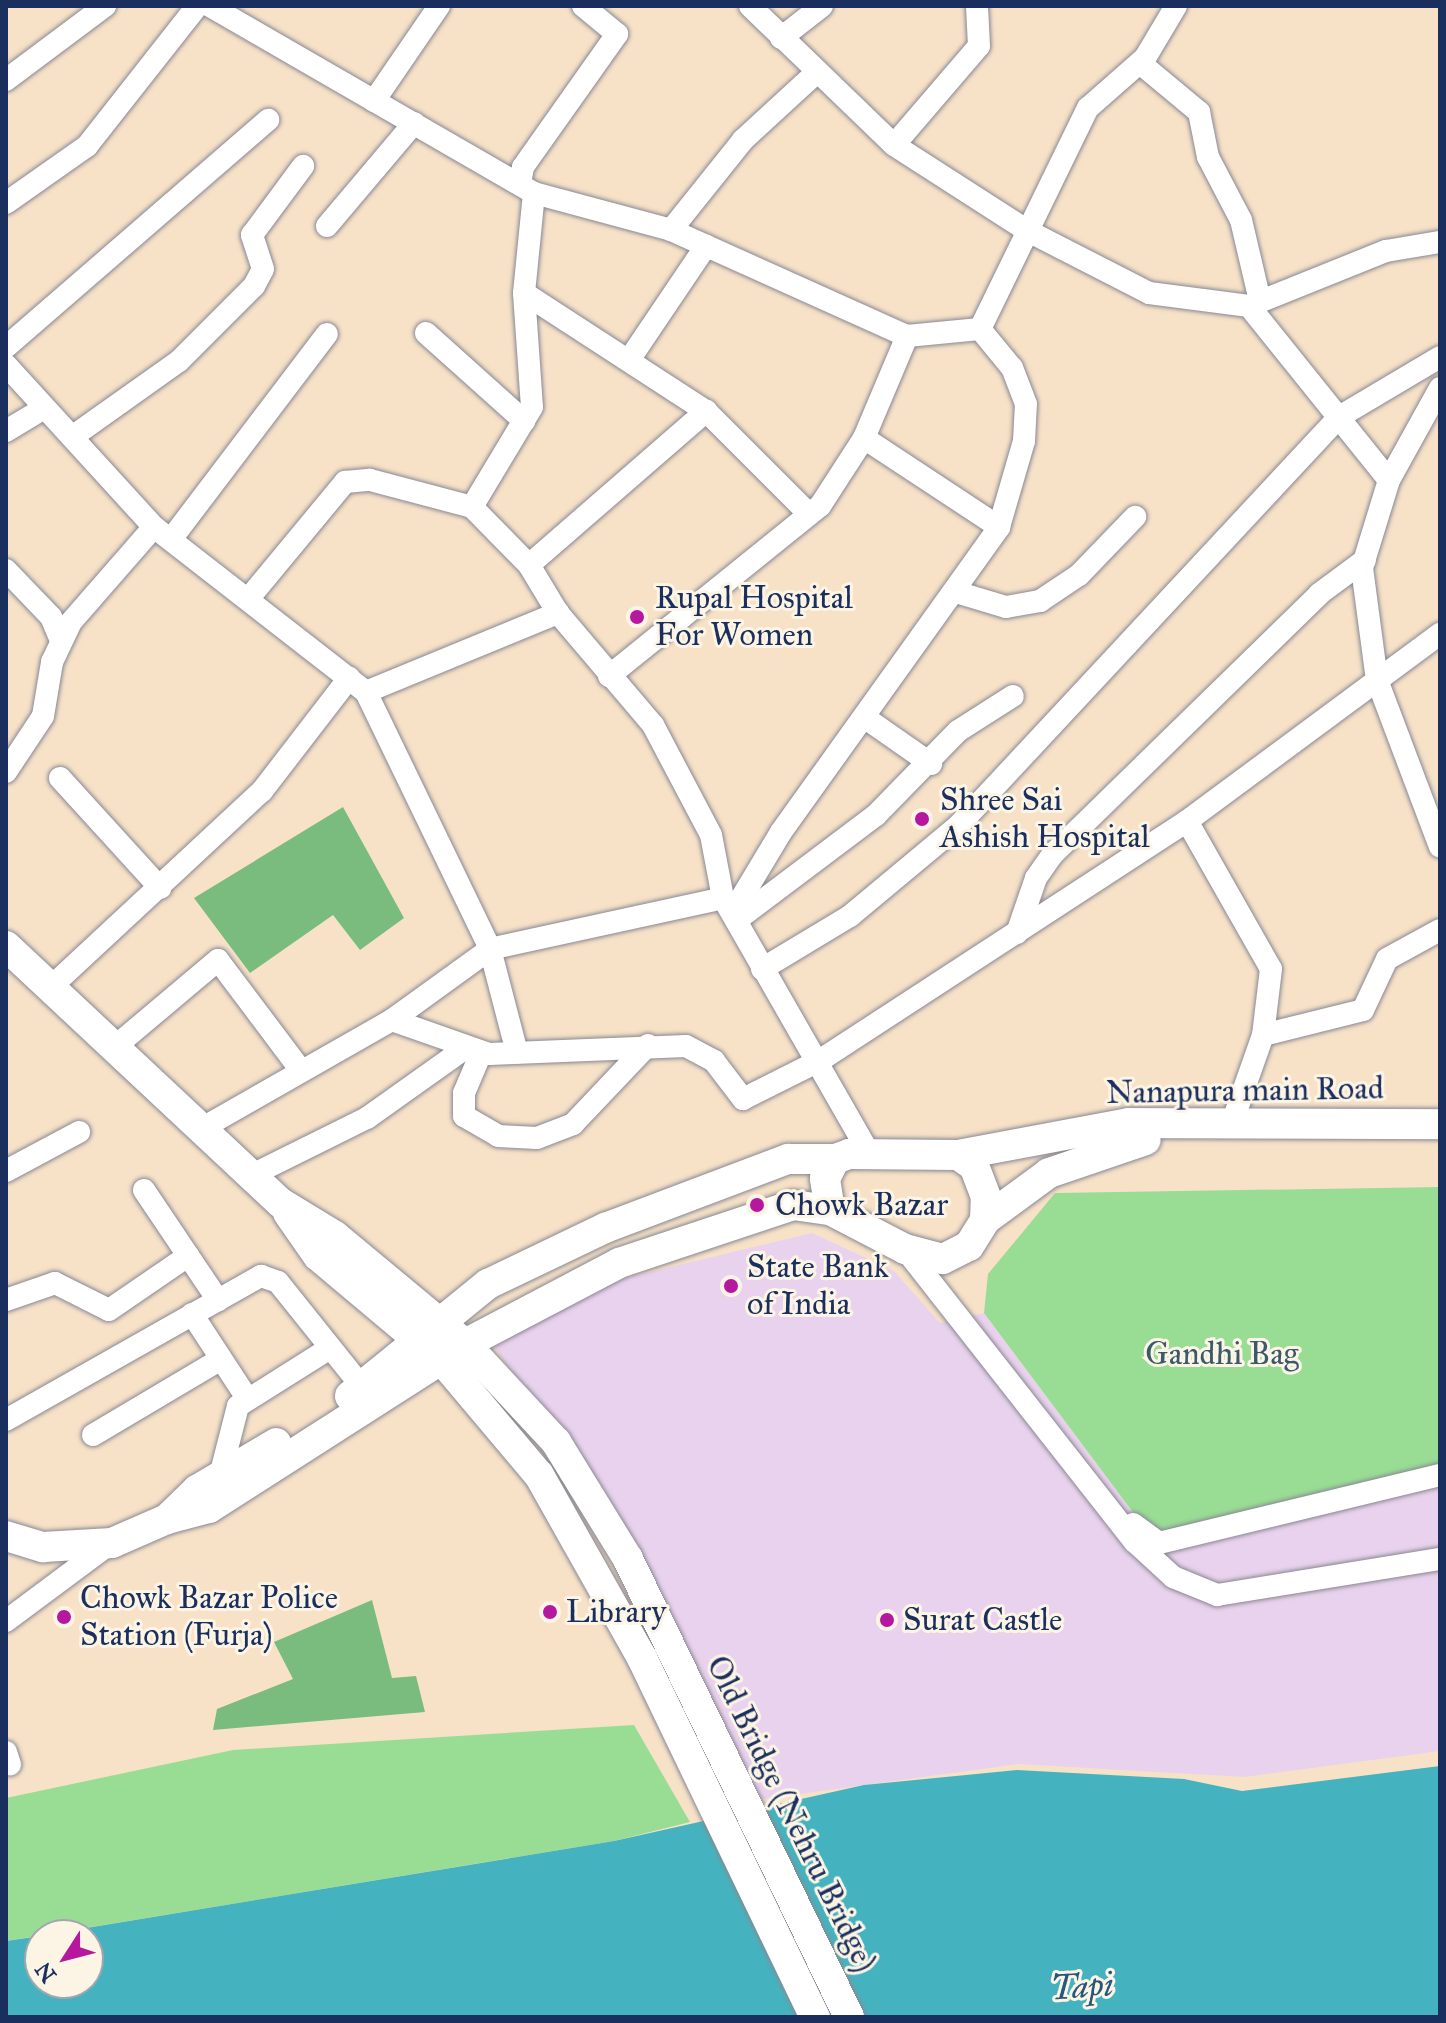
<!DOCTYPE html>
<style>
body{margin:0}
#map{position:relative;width:1446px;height:2023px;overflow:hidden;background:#f7e2c8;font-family:"IM FELL Great Primer",serif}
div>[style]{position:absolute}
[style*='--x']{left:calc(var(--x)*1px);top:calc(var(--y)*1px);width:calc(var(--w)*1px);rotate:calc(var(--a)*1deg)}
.built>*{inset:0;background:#e9d2ed}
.green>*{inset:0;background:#99dd95}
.forest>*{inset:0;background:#7abc7e}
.water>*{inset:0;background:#45b3bf}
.roads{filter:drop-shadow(0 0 2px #898893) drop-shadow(0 0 2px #898893)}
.street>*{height:22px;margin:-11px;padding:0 11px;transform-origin:11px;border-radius:11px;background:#fff}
.secondary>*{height:30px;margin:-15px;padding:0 15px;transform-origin:15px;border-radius:15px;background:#fff}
.dots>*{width:22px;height:22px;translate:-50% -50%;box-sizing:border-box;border:4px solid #fcf5e5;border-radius:50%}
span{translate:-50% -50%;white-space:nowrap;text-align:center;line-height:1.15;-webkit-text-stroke:6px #fcf5e5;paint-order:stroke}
.poi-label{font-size:32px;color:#1b2f5e}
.left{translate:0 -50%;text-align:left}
.street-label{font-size:32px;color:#1b2f5e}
.park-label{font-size:32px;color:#3a5a6c}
.water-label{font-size:34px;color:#28577b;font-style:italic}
.frame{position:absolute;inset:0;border:8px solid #1b2f5e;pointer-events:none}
.north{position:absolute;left:24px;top:1919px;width:80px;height:80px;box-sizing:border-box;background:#fcf5e5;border:2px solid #a2a6af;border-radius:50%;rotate:234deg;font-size:22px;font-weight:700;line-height:32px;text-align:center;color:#1b2f5e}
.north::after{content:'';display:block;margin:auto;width:28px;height:36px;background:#b5179e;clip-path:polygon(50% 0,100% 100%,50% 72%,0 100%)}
</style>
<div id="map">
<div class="built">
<div style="clip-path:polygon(812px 1233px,894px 1271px,940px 1323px,984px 1313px,1147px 1531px,1440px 1467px,1440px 1751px,1244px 1777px,1018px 1764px,756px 1800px,633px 1552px,488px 1337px,621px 1279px)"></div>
</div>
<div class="green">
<div style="clip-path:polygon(1440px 1187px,1440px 1470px,1172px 1538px,1147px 1531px,984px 1313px,988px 1274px,1055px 1193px)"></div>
<div style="clip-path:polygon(634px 1725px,690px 1822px,614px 1841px,6px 1941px,6px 1798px,233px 1750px)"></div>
</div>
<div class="forest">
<div style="clip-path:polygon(343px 807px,404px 918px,360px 950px,333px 915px,250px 973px,194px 898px)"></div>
<div style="clip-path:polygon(372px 1600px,392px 1678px,416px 1676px,425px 1712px,213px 1730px,217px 1709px,293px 1679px,274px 1642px)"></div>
</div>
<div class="water">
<div style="clip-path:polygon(1440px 1766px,1440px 2017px,6px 2017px,6px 1941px,40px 1936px,40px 1983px,88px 1983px,88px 1935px,44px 1935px,614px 1841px,864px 1785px,1017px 1770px,1184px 1779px,1242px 1791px)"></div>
</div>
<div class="roads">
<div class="street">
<div style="--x:210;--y:6;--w:374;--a:30"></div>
<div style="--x:534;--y:193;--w:142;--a:15.1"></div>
<div style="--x:671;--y:230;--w:259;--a:24.2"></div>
<div style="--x:907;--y:336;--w:73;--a:-5.5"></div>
<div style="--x:980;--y:329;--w:246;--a:-64"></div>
<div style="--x:1088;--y:108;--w:76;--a:-41.3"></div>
<div style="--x:1145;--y:58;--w:61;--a:-59.2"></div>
<div style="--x:750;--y:6;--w:200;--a:44"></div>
<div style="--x:894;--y:145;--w:159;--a:32.7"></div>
<div style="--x:1028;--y:231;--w:136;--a:27.1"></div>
<div style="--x:1149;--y:293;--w:101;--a:7.4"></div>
<div style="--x:1249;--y:306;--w:223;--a:51.2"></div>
<div style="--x:781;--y:38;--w:52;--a:-38"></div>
<div style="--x:1140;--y:63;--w:77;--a:39.7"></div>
<div style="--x:1199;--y:112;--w:46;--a:78.7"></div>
<div style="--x:1208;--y:157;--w:71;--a:62.4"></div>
<div style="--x:1241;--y:220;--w:83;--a:76.8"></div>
<div style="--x:6;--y:80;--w:124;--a:-36.8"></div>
<div style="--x:374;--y:101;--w:115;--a:-55.6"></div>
<div style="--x:894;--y:145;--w:130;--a:-49.4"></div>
<div style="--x:979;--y:46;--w:40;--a:-92.9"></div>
<div style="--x:520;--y:184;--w:17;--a:-80"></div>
<div style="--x:523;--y:167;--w:163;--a:-54.7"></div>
<div style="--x:617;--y:34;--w:44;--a:-140.5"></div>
<div style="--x:534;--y:193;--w:100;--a:95.7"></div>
<div style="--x:524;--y:293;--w:114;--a:86"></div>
<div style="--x:532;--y:407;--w:117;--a:121"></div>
<div style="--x:472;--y:507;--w:81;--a:45.5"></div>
<div style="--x:529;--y:565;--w:56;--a:58.9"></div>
<div style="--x:558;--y:613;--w:147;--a:49.7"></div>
<div style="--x:653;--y:725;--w:124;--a:62.2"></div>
<div style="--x:711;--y:835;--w:64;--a:79.2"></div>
<div style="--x:723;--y:898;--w:294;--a:60.2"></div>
<div style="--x:6;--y:203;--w:99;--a:-35.1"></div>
<div style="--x:87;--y:146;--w:178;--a:-51.8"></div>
<div style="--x:327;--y:226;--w:135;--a:-49.8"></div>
<div style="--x:671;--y:230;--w:115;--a:-51.3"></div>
<div style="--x:743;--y:140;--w:100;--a:-42.6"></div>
<div style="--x:524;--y:293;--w:217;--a:33"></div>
<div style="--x:706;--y:411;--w:146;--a:45"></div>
<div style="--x:1249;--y:306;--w:148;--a:-21.9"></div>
<div style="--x:1386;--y:251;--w:55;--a:-9.5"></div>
<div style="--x:426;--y:333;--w:132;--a:41.9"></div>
<div style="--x:6;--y:347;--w:347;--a:-40.9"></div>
<div style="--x:629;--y:360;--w:138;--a:-56"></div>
<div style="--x:6;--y:365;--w:219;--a:47.6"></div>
<div style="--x:154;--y:527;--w:269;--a:37.9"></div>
<div style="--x:366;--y:692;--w:285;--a:64.2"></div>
<div style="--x:490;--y:949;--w:107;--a:75.4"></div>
<div style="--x:1440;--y:388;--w:105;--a:119"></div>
<div style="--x:1389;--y:480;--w:92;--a:107.1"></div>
<div style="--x:1362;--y:568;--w:113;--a:82.4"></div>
<div style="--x:1377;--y:680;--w:178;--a:69.3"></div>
<div style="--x:6;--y:431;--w:41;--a:-31"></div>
<div style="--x:72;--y:437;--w:131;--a:-35.4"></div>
<div style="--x:179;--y:361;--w:106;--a:-45"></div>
<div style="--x:254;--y:286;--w:19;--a:-62"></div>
<div style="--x:263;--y:269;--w:36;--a:-108"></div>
<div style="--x:252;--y:235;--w:86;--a:-53.5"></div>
<div style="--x:864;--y:438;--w:162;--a:33.4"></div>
<div style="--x:172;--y:538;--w:256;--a:-52.8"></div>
<div style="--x:529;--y:565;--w:235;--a:-41"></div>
<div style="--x:6;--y:570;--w:65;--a:46.2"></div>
<div style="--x:51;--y:617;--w:25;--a:67"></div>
<div style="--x:956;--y:592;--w:52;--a:16.7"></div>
<div style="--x:1006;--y:607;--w:35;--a:-10"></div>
<div style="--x:1040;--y:601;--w:47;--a:-33.7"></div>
<div style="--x:1079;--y:575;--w:81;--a:-46"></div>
<div style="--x:249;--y:598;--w:151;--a:-50.4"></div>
<div style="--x:345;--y:482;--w:25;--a:-5"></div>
<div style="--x:370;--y:480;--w:106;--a:14.8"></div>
<div style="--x:609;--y:676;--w:271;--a:-38.9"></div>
<div style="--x:820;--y:506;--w:81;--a:-57.1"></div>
<div style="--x:864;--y:438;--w:111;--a:-67.1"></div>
<div style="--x:366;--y:692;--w:208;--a:-22.4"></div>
<div style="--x:864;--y:717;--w:82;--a:35"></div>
<div style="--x:6;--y:772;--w:67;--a:-56.5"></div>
<div style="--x:43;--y:716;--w:55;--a:-80.5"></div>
<div style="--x:52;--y:662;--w:44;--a:-64.6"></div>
<div style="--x:71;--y:622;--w:126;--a:-48.9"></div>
<div style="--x:60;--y:778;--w:149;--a:47.7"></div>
<div style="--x:1187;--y:821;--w:170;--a:60.4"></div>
<div style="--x:1271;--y:969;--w:66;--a:96.9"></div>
<div style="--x:1263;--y:1035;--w:93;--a:109.4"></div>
<div style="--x:733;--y:912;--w:93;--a:-59"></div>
<div style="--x:781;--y:832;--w:375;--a:-54.4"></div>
<div style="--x:999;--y:527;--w:90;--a:-73.8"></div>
<div style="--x:1024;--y:441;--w:37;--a:-87"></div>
<div style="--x:1026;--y:404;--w:39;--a:-111"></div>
<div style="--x:1012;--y:368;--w:50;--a:-129.4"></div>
<div style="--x:738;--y:919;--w:173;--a:-37"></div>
<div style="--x:876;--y:815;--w:117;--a:-45.7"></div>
<div style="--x:958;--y:731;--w:65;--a:-32.5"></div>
<div style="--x:1017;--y:933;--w:58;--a:-70.9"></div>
<div style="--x:1036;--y:878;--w:29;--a:-55"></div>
<div style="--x:1053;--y:854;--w:372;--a:-44.3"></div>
<div style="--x:1319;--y:594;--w:57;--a:-36.5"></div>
<div style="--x:762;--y:969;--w:103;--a:-31.1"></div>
<div style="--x:850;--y:916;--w:141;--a:-39.8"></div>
<div style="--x:958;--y:826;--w:559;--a:-47.03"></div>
<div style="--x:1339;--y:417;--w:117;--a:-30.7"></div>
<div style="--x:53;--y:985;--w:285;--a:-42.9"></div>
<div style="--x:262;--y:791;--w:143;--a:-52.4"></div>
<div style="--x:392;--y:1020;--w:103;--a:19.3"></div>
<div style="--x:489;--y:1054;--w:197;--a:-2.3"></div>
<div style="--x:686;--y:1046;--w:32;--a:28"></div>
<div style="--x:714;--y:1061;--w:48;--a:52.7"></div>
<div style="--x:743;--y:1099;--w:85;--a:-26.6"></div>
<div style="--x:819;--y:1061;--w:439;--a:-33.1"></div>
<div style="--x:1187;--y:821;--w:315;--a:-36.5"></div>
<div style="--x:1263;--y:1035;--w:103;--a:-14"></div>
<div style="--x:1363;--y:1010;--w:56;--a:-64.8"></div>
<div style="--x:1387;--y:959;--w:60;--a:-28.7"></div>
<div style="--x:117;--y:1045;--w:132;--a:-40.1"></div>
<div style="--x:218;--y:960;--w:135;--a:53.1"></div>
<div style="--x:481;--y:1053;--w:43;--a:113"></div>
<div style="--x:464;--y:1093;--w:23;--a:90"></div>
<div style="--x:464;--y:1116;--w:39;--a:30"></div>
<div style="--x:498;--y:1136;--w:39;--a:3"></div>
<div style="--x:537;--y:1138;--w:39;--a:-21"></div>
<div style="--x:573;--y:1124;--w:109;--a:-46.5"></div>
<div style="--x:199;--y:1130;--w:222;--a:-29.7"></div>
<div style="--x:392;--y:1020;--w:121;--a:-35.9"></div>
<div style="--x:490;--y:949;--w:239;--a:-12.3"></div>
<div style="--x:6;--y:1171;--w:83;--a:-28.1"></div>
<div style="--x:250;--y:1176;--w:131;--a:-26.4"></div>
<div style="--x:367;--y:1118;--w:119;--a:-35.4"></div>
<div style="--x:144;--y:1190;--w:133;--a:56.1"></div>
<div style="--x:905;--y:1249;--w:372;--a:51.9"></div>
<div style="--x:1135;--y:1542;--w:52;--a:42.6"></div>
<div style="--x:1173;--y:1577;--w:48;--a:22.2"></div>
<div style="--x:1217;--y:1595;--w:226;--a:-9.2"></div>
<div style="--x:6;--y:1300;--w:52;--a:-19.1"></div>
<div style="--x:55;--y:1283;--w:60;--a:26.6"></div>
<div style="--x:109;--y:1310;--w:96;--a:-34.4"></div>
<div style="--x:192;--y:1314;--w:100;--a:56.8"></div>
<div style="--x:6;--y:1420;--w:293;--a:-29.5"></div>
<div style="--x:261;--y:1276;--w:18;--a:19"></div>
<div style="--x:278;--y:1282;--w:136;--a:51.3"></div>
<div style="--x:93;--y:1435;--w:149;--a:-30.7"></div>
<div style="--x:220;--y:1476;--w:72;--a:-75.6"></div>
<div style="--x:238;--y:1406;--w:109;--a:-32.2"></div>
<div style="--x:1133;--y:1524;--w:32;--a:36"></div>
<div style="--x:1159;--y:1543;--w:289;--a:-13.6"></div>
<div style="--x:6;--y:1621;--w:127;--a:-36.7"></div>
<div style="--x:6;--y:1752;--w:13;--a:72"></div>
</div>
<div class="secondary">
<div style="--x:6;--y:946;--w:376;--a:43.1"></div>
<div style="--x:281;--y:1203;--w:63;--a:31.4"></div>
<div style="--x:335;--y:1236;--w:169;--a:39.7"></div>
<div style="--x:465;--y:1344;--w:134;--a:47.1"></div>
<div style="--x:556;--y:1442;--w:137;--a:58.4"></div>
<div style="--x:628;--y:1559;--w:509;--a:64.24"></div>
<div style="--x:958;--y:1155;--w:174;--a:-10.6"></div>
<div style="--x:1129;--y:1123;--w:311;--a:0.2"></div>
<div style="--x:288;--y:1213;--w:52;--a:55.1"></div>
<div style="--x:318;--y:1256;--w:162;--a:40"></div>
<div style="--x:442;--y:1360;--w:150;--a:49.9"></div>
<div style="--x:539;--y:1475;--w:210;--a:60.6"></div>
<div style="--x:642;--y:1658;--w:399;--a:64.3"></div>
<div style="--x:985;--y:1220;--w:79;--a:-36.3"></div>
<div style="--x:1049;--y:1173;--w:102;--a:-18.8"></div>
<div style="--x:350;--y:1396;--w:178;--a:-39.1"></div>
<div style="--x:488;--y:1284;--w:130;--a:-25.6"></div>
<div style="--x:605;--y:1228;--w:196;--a:-20.7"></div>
<div style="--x:788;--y:1159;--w:47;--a:0"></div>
<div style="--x:167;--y:1519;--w:43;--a:-14.7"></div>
<div style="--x:209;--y:1508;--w:304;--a:-32.6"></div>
<div style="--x:465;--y:1344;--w:174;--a:-27.7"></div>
<div style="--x:619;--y:1263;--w:183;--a:-18.4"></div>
<div style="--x:793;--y:1205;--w:37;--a:8"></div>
<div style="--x:830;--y:1210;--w:85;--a:27.5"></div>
<div style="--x:905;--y:1249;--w:39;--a:15"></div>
<div style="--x:943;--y:1259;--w:29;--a:-27"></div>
<div style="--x:969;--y:1246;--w:31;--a:-58"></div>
<div style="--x:985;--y:1220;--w:23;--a:-88"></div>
<div style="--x:986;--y:1197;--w:33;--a:-111"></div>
<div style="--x:974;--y:1166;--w:19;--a:-145"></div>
<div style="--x:958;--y:1155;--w:109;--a:-179.5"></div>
<div style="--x:849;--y:1154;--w:15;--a:160"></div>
<div style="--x:835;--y:1159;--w:22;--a:117"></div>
<div style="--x:825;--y:1179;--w:31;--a:81"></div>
<div style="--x:6;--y:1536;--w:39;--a:17"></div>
<div style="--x:43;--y:1547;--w:69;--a:-3.3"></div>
<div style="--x:112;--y:1543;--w:60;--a:-23.6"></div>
<div style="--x:167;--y:1519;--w:42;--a:-44"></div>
<div style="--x:197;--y:1490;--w:92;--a:-30.7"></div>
</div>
</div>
<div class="dots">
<div style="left:637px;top:617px;background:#b5179e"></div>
<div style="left:922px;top:819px;background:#b5179e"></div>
<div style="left:757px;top:1205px;background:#b5179e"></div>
<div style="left:731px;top:1286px;background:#b5179e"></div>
<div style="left:550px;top:1612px;background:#b5179e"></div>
<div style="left:64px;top:1617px;background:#b5179e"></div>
<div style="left:887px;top:1620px;background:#b5179e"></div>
</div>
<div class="poi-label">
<span class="left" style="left:655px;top:617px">Rupal Hospital<br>For Women</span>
<span class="left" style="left:940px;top:819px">Shree Sai<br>Ashish Hospital</span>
<span class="left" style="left:775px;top:1205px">Chowk Bazar</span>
<span class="left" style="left:747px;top:1286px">State Bank<br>of India</span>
<span class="left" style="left:80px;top:1617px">Chowk Bazar Police<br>Station (Furja)</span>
<span class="left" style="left:566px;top:1612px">Library</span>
<span class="left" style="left:903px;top:1620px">Surat Castle</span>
</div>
<div class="street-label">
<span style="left:1245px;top:1091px;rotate:-1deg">Nanapura main Road</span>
<span style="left:791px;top:1814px;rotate:64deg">Old Bridge (Nehru Bridge)</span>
</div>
<div class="park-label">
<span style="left:1222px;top:1354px">Gandhi Bag</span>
</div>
<div class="water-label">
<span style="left:1082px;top:1986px;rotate:-4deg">Tapi</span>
</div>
<div class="frame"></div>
<div class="north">N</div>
</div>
